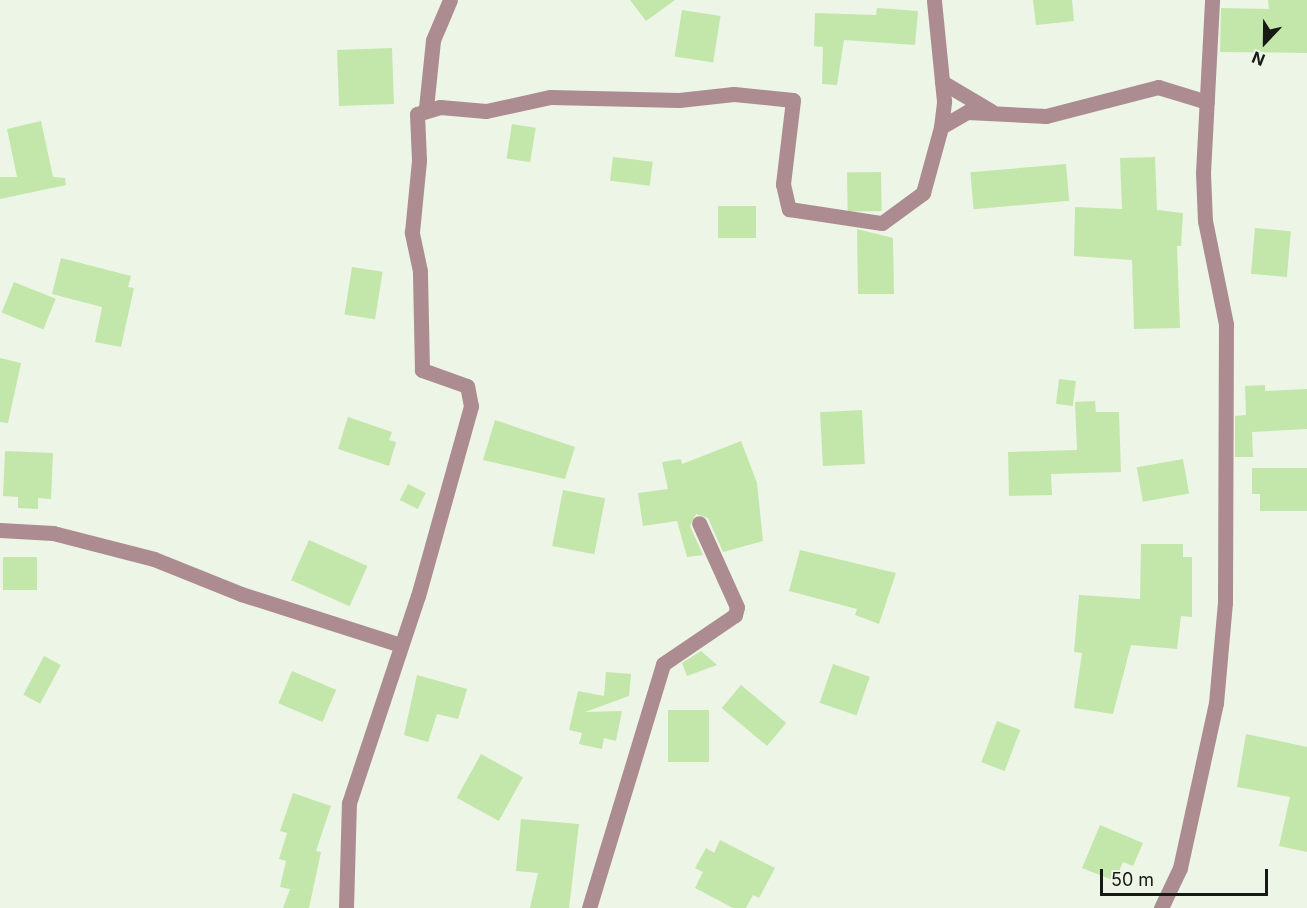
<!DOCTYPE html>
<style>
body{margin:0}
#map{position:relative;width:1307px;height:908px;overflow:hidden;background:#ecf5e6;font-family:Inter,sans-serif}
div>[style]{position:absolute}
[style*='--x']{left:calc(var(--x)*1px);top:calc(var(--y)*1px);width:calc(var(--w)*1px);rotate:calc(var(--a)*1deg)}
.building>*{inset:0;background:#c3e7ab;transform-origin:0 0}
.street>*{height:15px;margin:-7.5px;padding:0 7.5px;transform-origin:7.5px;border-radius:7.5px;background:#ac8c91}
span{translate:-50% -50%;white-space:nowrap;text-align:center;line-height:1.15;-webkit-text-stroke:6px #ecf5e6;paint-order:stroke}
.north{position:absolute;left:1235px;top:12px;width:60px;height:60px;-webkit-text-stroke:4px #ecf5e6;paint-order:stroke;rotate:202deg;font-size:16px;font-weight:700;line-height:24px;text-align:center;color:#161914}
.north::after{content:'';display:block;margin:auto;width:21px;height:27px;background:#161914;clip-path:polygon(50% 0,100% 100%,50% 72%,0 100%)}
.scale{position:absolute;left:1100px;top:869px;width:168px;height:27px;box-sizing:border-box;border:3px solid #161914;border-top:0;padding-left:8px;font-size:18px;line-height:21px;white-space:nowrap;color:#161914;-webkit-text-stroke:4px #ecf5e6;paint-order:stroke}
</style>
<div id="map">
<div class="building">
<div style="clip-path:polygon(630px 0,675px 0,646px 21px)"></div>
<div style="clip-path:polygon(1033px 0,1072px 0,1074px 21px,1036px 25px)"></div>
<div style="clip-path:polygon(1268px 0,1307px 0,1307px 53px,1220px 52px,1221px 8px,1269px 9px)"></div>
<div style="clip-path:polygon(877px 8px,918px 11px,915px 45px,844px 40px,837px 85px,822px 84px,823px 47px,814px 46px,815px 13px,876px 15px)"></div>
<div style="left:682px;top:10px;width:39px;height:47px;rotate:9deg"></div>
<div style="left:392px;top:48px;width:56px;height:55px;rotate:88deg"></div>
<div style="clip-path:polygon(41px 121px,53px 177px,65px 178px,66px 185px,0 199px,0 177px,17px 177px,7px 129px)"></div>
<div style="left:512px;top:124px;width:24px;height:35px;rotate:9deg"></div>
<div style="left:613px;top:157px;width:40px;height:24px;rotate:7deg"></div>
<div style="clip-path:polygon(1155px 157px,1157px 210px,1183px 213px,1181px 246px,1177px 246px,1180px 328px,1134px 329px,1132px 260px,1074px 256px,1075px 207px,1122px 209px,1120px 158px)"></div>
<div style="left:1066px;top:164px;width:37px;height:96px;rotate:85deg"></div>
<div style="left:881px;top:172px;width:39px;height:34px;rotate:89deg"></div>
<div style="left:718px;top:206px;width:38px;height:32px"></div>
<div style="left:1255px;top:228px;width:36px;height:46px;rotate:5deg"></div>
<div style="clip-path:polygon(857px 229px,893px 238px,894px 294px,858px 294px)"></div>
<div style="clip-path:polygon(61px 258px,131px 276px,128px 287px,134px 288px,121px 347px,95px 342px,102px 307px,52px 294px)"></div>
<div style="left:352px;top:267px;width:31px;height:48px;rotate:9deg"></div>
<div style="left:14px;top:282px;width:45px;height:33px;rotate:22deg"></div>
<div style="clip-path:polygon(0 358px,21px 363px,8px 423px,0 422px)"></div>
<div style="left:1059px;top:379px;width:17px;height:25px;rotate:7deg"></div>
<div style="clip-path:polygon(1265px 385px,1265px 391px,1307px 389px,1307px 429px,1252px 432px,1253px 457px,1235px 457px,1235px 416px,1246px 415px,1245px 386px)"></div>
<div style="clip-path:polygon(1095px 401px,1096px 412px,1119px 412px,1121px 472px,1051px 474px,1052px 495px,1009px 496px,1008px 452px,1077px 450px,1075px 402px)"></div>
<div style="left:862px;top:410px;width:54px;height:42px;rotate:87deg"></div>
<div style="clip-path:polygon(348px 417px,392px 432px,389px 440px,396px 442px,389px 466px,338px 449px)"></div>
<div style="clip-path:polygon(495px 420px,575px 447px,565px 479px,483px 460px)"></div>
<div style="clip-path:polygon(741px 441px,757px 483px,763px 541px,723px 552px,708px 518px,696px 514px,690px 526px,703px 555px,687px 557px,677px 521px,643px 526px,638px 493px,668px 489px,662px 462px,681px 459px,682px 464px)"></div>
<div style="clip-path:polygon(5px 451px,53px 453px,51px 499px,38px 498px,38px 509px,18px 508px,18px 497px,3px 496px)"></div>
<div style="left:1183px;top:459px;width:35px;height:47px;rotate:80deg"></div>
<div style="clip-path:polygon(1252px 468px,1307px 468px,1307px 511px,1260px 511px,1260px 494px,1252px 494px)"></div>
<div style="left:408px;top:484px;width:20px;height:18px;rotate:27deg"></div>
<div style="left:563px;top:490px;width:43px;height:57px;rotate:11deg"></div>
<div style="left:309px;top:540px;width:64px;height:44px;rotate:24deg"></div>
<div style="clip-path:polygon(1141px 544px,1183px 544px,1183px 557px,1192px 557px,1192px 617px,1181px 616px,1177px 649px,1131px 645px,1113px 714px,1074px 708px,1082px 653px,1074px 652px,1079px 595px,1140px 599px)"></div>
<div style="clip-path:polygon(800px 550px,896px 573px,879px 624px,855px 615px,857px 609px,789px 591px)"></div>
<div style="left:3px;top:557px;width:34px;height:33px"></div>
<div style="clip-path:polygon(701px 651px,717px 665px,687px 676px,682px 663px)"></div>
<div style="left:44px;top:656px;width:19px;height:44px;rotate:28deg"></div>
<div style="left:833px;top:664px;width:39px;height:41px;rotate:19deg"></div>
<div style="left:292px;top:671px;width:48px;height:35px;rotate:23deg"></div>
<div style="clip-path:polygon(606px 672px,631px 674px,629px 696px,585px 712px,622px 711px,616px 741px,604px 738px,602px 749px,579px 744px,582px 733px,569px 730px,578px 691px,604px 696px)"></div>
<div style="clip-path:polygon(417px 675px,467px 689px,458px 719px,437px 714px,428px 742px,404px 735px)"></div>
<div style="left:741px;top:685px;width:59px;height:30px;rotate:40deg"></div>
<div style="left:709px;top:710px;width:52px;height:41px;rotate:90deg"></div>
<div style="left:997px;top:721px;width:25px;height:44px;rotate:21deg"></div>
<div style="clip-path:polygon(1246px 734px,1307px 747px,1307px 852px,1279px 846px,1290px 797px,1237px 787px)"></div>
<div style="left:481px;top:754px;width:48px;height:50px;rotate:29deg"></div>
<div style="clip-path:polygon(293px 793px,331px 806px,316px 851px,321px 852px,309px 908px,283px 908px,290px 889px,280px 887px,286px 861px,279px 859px,287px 833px,280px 831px)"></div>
<div style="clip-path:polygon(521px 819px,579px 824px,569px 908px,530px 908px,538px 873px,516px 871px)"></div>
<div style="clip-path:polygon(1100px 825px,1143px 843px,1133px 866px,1123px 862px,1115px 881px,1082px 868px)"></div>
<div style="clip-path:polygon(720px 840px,775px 868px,759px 898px,753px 895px,746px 908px,733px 908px,695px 888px,703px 872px,695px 868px,706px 848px,714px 853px)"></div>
</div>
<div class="street">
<div style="--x:942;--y:82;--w:57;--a:30.6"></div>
<div style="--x:426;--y:108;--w:68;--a:-84.1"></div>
<div style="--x:433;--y:40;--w:43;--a:-67"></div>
<div style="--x:941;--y:127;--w:30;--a:-30"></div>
<div style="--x:967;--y:112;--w:79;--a:2.9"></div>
<div style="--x:1046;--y:116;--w:116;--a:-14.5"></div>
<div style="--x:1158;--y:87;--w:51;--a:17"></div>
<div style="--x:0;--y:530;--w:53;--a:3.2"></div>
<div style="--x:53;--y:533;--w:104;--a:14.4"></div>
<div style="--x:154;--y:559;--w:94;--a:21.9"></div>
<div style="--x:241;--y:594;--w:168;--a:17.7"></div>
<div style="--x:346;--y:908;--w:105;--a:-88.4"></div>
<div style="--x:349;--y:803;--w:218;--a:-71.6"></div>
<div style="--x:418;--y:596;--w:197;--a:-74.4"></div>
<div style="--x:471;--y:406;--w:20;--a:-101"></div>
<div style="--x:467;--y:386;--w:48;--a:-160.4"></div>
<div style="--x:422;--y:370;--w:99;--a:-91.2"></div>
<div style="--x:420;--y:271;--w:40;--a:-102"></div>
<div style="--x:412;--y:232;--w:72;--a:-84.4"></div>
<div style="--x:419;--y:160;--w:46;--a:-92.5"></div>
<div style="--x:417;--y:114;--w:24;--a:-17"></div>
<div style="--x:440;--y:107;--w:46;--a:5"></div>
<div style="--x:486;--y:111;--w:66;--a:-12.3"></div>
<div style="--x:550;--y:97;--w:129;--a:1.3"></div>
<div style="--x:679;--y:100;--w:55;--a:-6.2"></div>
<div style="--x:734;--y:94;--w:59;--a:5.8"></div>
<div style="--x:793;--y:100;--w:85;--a:96.8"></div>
<div style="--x:783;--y:184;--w:26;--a:77"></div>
<div style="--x:789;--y:209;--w:94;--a:8.6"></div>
<div style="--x:882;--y:223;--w:51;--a:-36.2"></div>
<div style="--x:923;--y:193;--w:68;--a:-74.7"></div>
<div style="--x:941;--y:127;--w:26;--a:-83"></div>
<div style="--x:944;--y:101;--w:101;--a:-95.7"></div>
<div style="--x:589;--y:908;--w:255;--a:-73.1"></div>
<div style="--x:663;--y:664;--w:87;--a:-34.2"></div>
<div style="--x:735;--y:615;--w:8;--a:-76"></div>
<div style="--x:737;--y:607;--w:92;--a:-114.3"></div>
<div style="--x:1161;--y:908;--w:44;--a:-64.6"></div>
<div style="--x:1180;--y:868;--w:169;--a:-77.7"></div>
<div style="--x:1216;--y:703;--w:100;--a:-84.9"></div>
<div style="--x:1225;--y:603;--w:279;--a:-89.8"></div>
<div style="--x:1226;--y:324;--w:105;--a:-101.5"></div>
<div style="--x:1205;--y:221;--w:48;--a:-92.4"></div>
<div style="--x:1203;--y:173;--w:173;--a:-87"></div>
</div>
<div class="north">N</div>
<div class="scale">50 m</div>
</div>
